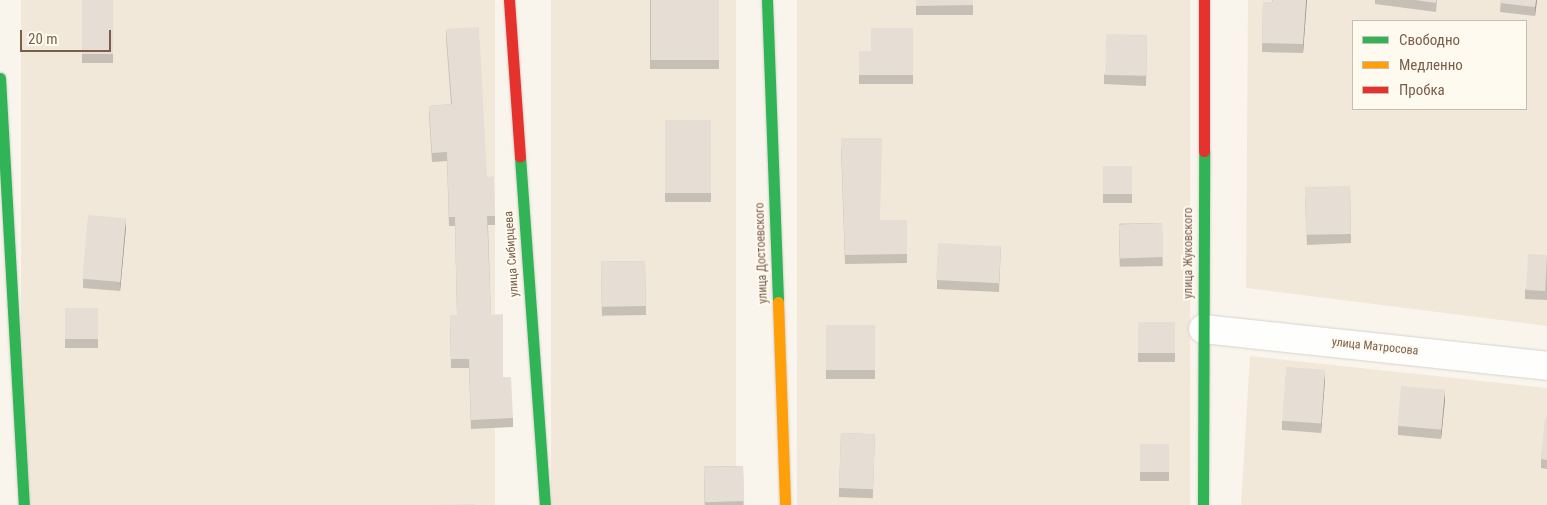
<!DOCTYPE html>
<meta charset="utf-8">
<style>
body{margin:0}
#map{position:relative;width:1547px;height:505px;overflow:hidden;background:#f9f5ed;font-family:"Roboto Condensed",sans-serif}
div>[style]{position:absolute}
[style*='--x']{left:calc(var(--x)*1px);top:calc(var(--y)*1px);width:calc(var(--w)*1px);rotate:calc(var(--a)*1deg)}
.residential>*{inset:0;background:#f2e8da;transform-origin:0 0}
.roads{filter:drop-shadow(0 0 1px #d8d2cb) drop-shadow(0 0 1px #d8d2cb)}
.street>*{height:28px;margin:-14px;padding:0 14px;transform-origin:14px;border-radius:14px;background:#fefefc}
.fast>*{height:11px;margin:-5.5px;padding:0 5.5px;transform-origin:5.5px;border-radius:5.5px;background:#30b455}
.slow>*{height:11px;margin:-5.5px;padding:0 5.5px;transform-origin:5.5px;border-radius:5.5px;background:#ff9f0a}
.jam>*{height:11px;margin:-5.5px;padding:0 5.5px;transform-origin:5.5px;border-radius:5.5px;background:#e5322d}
.wall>*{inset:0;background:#c6bfb6;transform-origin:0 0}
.shaded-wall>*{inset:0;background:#a19b94}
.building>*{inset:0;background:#e6ded4;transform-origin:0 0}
span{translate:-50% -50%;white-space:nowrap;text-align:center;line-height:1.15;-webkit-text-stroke:4px #fffaf0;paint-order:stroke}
.street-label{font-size:12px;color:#7a5e4a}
.legend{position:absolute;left:1352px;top:20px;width:175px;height:90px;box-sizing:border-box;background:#fffaf0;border:1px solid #cabcae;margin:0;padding:6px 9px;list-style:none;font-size:15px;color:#7a5e4a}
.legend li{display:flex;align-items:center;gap:10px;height:25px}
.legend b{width:25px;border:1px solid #cabcae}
.scale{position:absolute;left:20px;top:30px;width:91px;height:22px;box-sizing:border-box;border:2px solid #7a5e4a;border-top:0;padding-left:6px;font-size:15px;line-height:18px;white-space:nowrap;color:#7a5e4a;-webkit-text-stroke:4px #fffaf0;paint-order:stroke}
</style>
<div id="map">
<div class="residential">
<div style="left:21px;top:0;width:474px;height:507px"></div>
<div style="left:551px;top:0;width:185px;height:505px"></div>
<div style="left:797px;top:0;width:393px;height:505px"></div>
<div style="clip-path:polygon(evenodd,1248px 0,1547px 0,1547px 326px,1246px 288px,1248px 0,1353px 21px,1526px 21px,1526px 109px,1353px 109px,1353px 21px)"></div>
<div style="clip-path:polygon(1250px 356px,1547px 388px,1547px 505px,1241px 505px)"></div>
</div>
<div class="roads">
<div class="street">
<div style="--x:1203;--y:329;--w:346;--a:6.1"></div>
</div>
<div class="fast">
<div style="--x:767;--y:0;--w:302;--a:87.9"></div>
<div style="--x:0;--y:78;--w:428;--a:86.8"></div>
<div style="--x:520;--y:157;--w:349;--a:85.9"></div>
<div style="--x:1203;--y:505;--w:354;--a:-89.8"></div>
</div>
<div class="slow">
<div style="--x:778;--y:302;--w:203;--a:88"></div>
</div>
<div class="jam">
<div style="--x:509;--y:0;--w:157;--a:86"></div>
<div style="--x:1204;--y:151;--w:151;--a:-90"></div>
</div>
</div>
<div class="wall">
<div style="left:82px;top:0;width:31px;height:63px"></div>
<div style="left:650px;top:0;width:69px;height:69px"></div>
<div style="left:916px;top:0;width:57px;height:15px"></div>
<div style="clip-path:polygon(1272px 0,1307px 0,1303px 53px,1262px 52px,1263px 2px,1272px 2px)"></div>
<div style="clip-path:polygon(1375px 0,1437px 0,1436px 12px,1375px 4px)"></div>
<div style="clip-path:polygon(1501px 0,1537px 0,1535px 16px,1500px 12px)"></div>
<div style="clip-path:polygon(913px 28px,913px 84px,859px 84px,859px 51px,871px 51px)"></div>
<div style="clip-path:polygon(446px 29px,487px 177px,495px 216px,495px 225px,488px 225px,491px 315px,503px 377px,513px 418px,513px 427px,471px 429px,469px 368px,451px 368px,450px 315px,457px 315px,455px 226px,449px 226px,447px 161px,432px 162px,429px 115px,429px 106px,451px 104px,446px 38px)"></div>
<div style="clip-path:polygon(1147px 35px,1146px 86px,1104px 84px,1104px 75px)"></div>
<div style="left:665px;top:120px;width:46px;height:82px"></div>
<div style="clip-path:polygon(841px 147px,880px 220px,907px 220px,907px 263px,845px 264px)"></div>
<div style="left:1103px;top:166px;width:29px;height:37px"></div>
<div style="clip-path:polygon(1350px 186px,1351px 243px,1307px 245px,1305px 197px)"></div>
<div style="left:1162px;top:223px;width:43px;height:43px;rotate:89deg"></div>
<div style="clip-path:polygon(126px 227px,120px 291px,83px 288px,83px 279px)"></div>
<div style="clip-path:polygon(1001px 246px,999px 292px,937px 289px,937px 280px)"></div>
<div style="clip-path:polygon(1547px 255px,1547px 300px,1525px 299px,1525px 290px)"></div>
<div style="left:645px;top:261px;width:54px;height:44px;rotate:89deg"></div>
<div style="left:65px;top:308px;width:33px;height:40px"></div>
<div style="left:1138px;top:322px;width:37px;height:40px"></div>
<div style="left:875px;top:325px;width:54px;height:49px;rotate:90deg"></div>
<div style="clip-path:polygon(1325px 379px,1321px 433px,1282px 430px,1282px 421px)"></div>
<div style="clip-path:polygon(1445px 400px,1441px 439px,1398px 435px,1398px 426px)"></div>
<div style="clip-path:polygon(1547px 418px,1547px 469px,1541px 468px,1541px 459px)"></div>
<div style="left:841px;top:433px;width:34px;height:64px;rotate:2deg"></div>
<div style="left:1140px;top:444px;width:29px;height:37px"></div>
<div style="left:743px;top:466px;width:39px;height:39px;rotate:89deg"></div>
</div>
<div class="shaded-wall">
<div style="clip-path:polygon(1306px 0,1307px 0,1303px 53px,1303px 44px)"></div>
<div style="clip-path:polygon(1536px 0,1537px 0,1535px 16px,1535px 7px)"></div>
<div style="clip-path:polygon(126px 218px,126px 227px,120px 291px,120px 282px)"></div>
<div style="clip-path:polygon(1325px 370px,1325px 379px,1321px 433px,1321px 424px)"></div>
<div style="clip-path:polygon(1445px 390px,1445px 400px,1441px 439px,1441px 430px)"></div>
</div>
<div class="building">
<div style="left:82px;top:0;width:31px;height:54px"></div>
<div style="left:651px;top:0;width:68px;height:60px"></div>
<div style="clip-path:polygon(916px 0,973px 0,973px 5px,916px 6px)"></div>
<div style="clip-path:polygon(1272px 0,1306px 0,1303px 44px,1262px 43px,1263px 2px,1273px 2px)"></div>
<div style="clip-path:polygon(1415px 0,1436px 0,1436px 3px)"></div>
<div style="clip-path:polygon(1501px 0,1536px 0,1535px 7px,1500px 3px)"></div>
<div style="clip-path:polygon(479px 27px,487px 177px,494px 176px,495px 216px,487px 216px,491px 315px,503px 314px,503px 377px,511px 377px,513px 418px,471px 420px,469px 359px,451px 359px,450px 315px,457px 315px,455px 217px,449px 217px,447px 152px,432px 153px,429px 106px,452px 104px,446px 29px)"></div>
<div style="clip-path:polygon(871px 28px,913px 28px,913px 75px,859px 75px,859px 51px,871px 51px)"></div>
<div style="left:1106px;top:34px;width:41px;height:41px;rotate:1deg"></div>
<div style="left:665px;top:120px;width:46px;height:73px"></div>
<div style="clip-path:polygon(841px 138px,882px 138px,880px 220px,907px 220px,907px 254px,845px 255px)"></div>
<div style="left:1103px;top:166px;width:29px;height:28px"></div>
<div style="left:1350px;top:186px;width:48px;height:45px;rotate:89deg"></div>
<div style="left:88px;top:215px;width:38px;height:64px;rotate:5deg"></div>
<div style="left:1162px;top:223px;width:34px;height:43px;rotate:88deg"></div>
<div style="left:938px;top:243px;width:63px;height:37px;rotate:3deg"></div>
<div style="left:1528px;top:254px;width:19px;height:36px;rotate:3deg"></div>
<div style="left:645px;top:261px;width:45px;height:44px;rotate:89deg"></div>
<div style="left:65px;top:308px;width:33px;height:31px"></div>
<div style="left:1138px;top:322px;width:37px;height:31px"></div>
<div style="left:875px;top:325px;width:45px;height:49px;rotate:90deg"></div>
<div style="left:1286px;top:367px;width:39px;height:54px;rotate:4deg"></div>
<div style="left:1401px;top:386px;width:44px;height:40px;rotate:5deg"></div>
<div style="clip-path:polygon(1545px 417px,1547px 418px,1547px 460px,1541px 459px)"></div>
<div style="left:841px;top:433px;width:34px;height:55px;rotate:2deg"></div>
<div style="left:1140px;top:444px;width:29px;height:28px"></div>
<div style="left:743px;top:466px;width:35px;height:39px;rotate:88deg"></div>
<div style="clip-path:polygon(475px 504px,475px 505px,431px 505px)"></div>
</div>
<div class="street-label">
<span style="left:762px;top:253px;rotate:-92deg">улица Достоевского</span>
<span style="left:1189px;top:253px;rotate:-90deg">улица Жуковского</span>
<span style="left:512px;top:254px;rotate:-94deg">улица Сибирцева</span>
<span style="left:1375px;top:347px;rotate:6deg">улица Матросова</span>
</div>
<ul class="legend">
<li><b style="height:6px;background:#30b455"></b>Свободно</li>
<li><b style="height:6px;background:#ff9f0a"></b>Медленно</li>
<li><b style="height:6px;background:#e5322d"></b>Пробка</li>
</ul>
<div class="scale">20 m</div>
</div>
